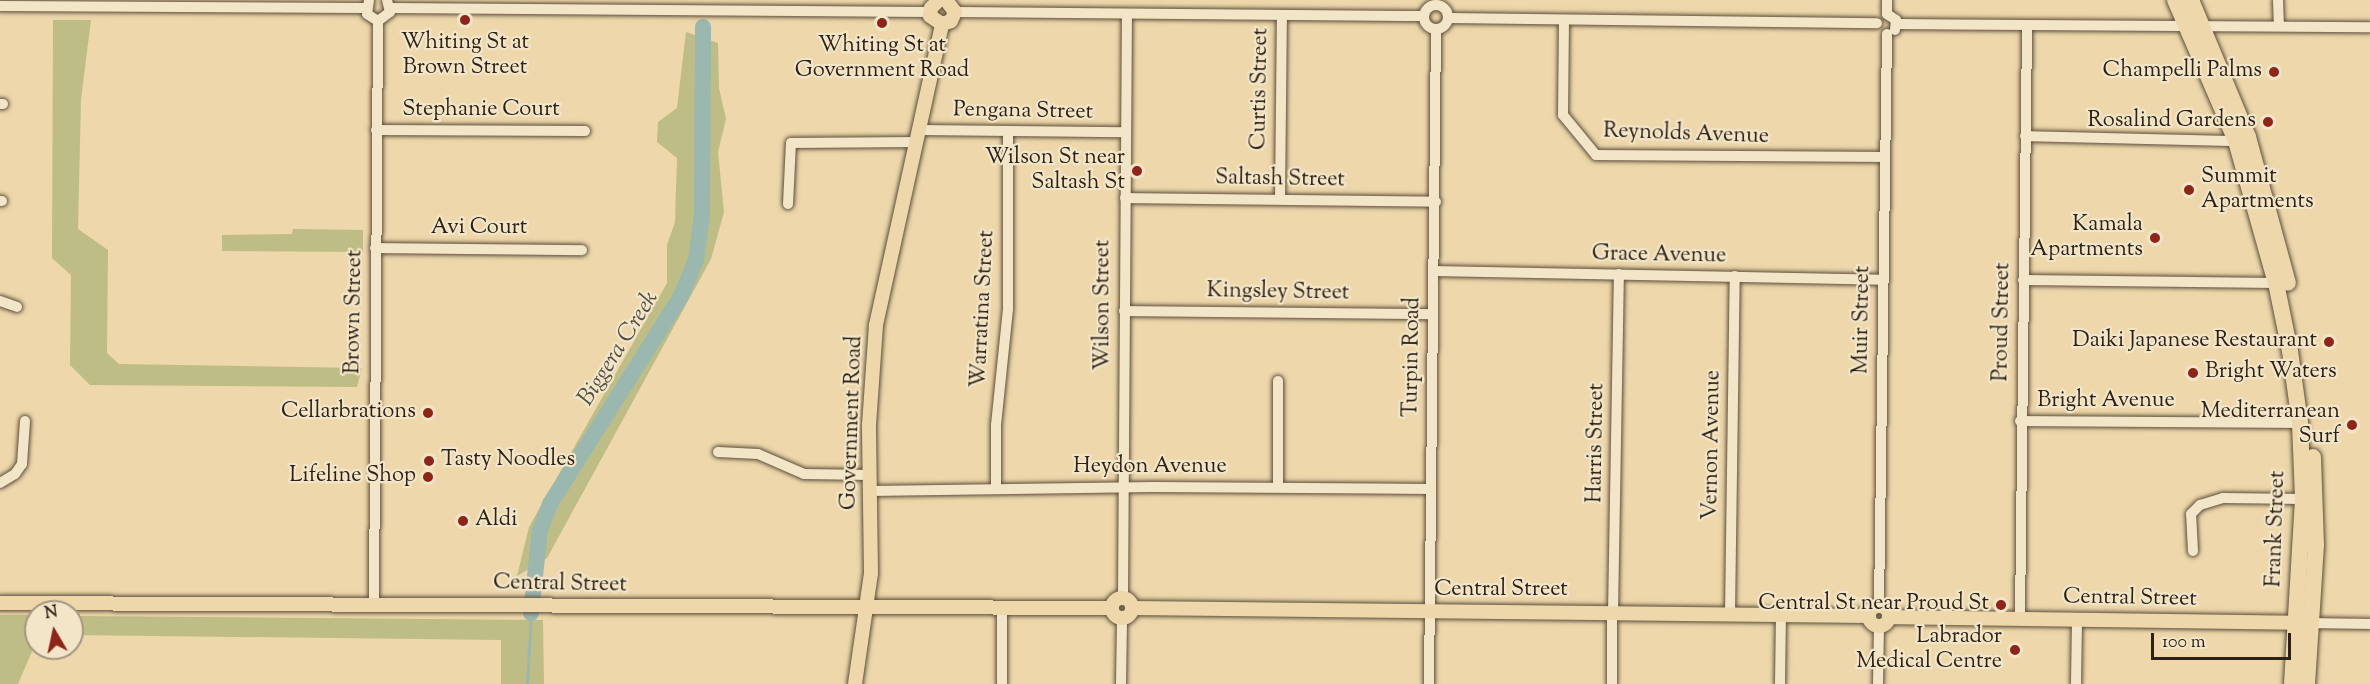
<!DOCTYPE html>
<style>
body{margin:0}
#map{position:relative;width:2370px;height:684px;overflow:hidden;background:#edd7ab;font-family:"Sorts Mill Goudy",serif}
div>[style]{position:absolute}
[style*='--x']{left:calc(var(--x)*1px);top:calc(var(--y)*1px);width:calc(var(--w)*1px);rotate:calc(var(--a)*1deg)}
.green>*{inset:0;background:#bdbd85}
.stream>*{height:3px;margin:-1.5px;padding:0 1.5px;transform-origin:1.5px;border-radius:1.5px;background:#9ab8b0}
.river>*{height:16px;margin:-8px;padding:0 8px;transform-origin:8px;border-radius:8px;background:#9ab8b0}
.roads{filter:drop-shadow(0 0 2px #5d4e3a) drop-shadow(0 0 2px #5d4e3a)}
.minor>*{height:10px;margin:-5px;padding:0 5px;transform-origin:5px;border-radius:5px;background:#f3e5c8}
.minor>.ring{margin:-5px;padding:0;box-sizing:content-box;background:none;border:10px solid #f3e5c8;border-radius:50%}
.major>*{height:14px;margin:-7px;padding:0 7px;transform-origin:7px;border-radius:7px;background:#edd7ab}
.major>.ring{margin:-7px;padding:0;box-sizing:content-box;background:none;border:14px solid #edd7ab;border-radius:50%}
.highway>*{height:16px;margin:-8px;padding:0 8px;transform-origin:8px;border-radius:8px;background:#edd7ab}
.dots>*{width:16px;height:16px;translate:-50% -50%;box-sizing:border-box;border:3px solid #f3e5c8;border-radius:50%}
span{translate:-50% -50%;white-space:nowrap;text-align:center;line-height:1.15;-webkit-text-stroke:4.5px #f3e5c8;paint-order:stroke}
.poi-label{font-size:22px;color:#2d2115}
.right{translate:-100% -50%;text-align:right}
.left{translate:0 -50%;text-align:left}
.street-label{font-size:22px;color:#2d2115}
.water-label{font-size:24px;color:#4e4e44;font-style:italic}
.north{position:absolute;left:24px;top:600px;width:60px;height:60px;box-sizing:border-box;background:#f3e5c8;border:2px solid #a49780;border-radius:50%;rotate:351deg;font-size:16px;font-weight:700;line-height:24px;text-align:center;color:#2d2115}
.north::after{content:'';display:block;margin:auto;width:21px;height:27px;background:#8f2418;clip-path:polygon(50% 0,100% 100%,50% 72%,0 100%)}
.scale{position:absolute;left:2151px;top:633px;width:140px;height:27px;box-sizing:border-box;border:3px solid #2d2115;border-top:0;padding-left:8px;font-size:18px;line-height:21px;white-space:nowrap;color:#2d2115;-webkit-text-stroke:4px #f3e5c8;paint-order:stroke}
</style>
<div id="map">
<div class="green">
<div style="clip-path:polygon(53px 20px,91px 20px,81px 99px,78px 229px,108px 250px,107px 353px,119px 364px,362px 368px,357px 387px,90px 385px,70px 365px,71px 275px,52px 258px)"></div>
<div style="clip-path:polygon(686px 32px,718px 43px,719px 88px,726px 119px,718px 152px,724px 212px,711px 259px,547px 558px,517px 576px,529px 527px,667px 283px,667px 245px,675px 222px,677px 158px,657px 142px,658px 122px,677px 108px)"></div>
<div style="clip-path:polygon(293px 229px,363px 230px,363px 252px,222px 251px,222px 235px,292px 234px)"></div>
<div style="clip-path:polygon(0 615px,36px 615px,36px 642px,18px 684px,0 684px)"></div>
<div style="clip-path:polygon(72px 616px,543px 620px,544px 684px,501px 684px,501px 640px,72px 635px)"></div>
</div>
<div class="stream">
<div style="--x:527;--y:684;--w:71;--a:-86.8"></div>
</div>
<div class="river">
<div style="--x:531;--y:613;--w:83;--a:-83.8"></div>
<div style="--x:540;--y:530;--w:28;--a:-69"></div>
<div style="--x:550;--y:504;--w:248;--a:-57.8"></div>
<div style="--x:682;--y:294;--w:37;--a:-68"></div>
<div style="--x:696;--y:260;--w:45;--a:-82.4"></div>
<div style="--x:702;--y:215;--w:188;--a:-89.7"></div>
</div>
<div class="roads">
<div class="minor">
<div style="--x:369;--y:0;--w:14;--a:98"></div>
<div style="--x:367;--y:14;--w:13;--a:32"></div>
<div style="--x:378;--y:21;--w:15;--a:-37"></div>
<div style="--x:390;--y:12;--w:12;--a:-104"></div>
<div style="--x:2278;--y:0;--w:25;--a:88"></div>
<div class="ring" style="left:1424px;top:5px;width:14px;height:14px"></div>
<div style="--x:0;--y:6;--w:365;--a:0.3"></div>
<div style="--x:390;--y:8;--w:540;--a:0.42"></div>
<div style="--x:955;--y:12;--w:469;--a:0.5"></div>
<div style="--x:1887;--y:14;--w:11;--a:34"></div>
<div style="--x:1896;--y:20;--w:10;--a:96"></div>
<div style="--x:1887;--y:14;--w:14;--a:-90"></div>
<div style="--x:1448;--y:18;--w:429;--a:0.7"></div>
<div style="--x:1564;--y:20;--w:95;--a:90.6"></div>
<div style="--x:1563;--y:115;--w:52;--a:50.5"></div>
<div style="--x:1596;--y:155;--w:289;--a:0.4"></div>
<div style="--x:1897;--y:24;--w:473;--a:0.4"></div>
<div style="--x:0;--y:104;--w:3;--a:0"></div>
<div style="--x:376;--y:130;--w:209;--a:0.3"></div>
<div style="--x:920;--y:130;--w:205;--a:0.6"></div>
<div style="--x:2025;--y:136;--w:211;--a:1.4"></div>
<div style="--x:1125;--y:198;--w:311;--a:0.7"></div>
<div style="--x:1280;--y:199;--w:183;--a:-89.4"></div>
<div style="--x:0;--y:201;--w:2;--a:0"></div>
<div style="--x:788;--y:204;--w:61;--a:-87.2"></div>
<div style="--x:791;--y:143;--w:127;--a:-0.5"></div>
<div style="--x:375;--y:248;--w:207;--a:0.6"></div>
<div style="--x:1433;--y:271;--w:450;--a:1.1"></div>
<div style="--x:2023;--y:280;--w:253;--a:0.7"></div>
<div style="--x:0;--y:301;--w:18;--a:19"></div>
<div style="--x:1124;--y:311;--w:309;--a:0.6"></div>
<div style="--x:1278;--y:381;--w:106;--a:90"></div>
<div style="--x:2020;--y:421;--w:280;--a:0.4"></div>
<div style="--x:718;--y:452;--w:40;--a:2.9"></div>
<div style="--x:758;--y:454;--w:50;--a:23.5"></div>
<div style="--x:804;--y:474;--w:66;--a:0.9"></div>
<div style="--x:0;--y:483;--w:17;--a:-31"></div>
<div style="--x:15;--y:474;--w:12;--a:-55"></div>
<div style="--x:22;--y:464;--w:43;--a:-86"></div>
<div style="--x:996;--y:489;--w:64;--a:-90"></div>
<div style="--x:996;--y:425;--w:117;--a:-84.1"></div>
<div style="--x:1008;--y:309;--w:177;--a:-90"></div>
<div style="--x:870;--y:491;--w:283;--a:-0.8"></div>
<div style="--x:1153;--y:487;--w:278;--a:0.4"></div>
<div style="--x:2193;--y:551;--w:37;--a:-93"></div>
<div style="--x:2191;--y:514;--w:13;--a:-45"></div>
<div style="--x:2200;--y:505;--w:24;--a:-17"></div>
<div style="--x:2223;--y:498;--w:80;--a:0.7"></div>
<div style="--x:1123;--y:597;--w:583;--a:-89.61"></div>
<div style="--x:374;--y:605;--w:584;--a:-89.61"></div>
<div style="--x:1879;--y:606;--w:572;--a:-89.2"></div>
<div style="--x:1612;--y:613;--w:71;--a:90"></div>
<div style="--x:1613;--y:613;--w:339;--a:-89"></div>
<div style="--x:1730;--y:614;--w:338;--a:-89.2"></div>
<div style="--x:2020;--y:618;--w:592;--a:-89.32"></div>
<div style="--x:2311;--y:623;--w:59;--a:1"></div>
<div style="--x:1002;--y:684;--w:74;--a:-90"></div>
<div style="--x:1121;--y:684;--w:66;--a:-89.1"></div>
<div style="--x:1429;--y:684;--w:654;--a:-89.39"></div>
<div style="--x:1780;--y:684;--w:69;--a:-89.2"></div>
<div style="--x:1878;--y:684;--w:58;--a:-89"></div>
<div style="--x:2076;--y:684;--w:64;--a:-89.1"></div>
</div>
<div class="major">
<div style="--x:939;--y:0;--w:11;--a:135"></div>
<div style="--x:931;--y:8;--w:8;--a:97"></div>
<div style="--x:930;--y:16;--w:14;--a:34"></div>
<div style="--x:942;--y:24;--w:9;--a:-18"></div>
<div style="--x:951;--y:21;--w:10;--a:-66"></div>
<div style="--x:955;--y:12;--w:15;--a:-127"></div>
<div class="ring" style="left:1112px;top:598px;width:6px;height:6px"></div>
<div style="--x:0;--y:603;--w:1111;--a:0.26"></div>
<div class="ring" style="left:1869px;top:606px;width:6px;height:6px"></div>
<div style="--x:1133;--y:608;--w:735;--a:0.62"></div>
<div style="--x:1889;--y:617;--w:417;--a:0.8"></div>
<div style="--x:855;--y:684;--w:112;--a:-81.8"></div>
<div style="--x:871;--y:573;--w:148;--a:-90.8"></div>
<div style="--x:869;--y:425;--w:100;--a:-86"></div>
<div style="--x:876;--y:325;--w:308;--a:-77.6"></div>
</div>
<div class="highway">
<div style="--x:2175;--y:0;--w:154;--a:66.6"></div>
<div style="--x:2236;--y:141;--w:148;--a:74.3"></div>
<div style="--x:2276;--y:283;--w:69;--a:78.4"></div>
<div style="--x:2290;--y:351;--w:73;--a:82.1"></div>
<div style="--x:2300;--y:423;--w:76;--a:87.7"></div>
<div style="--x:2303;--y:499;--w:185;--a:93.4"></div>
<div style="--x:2191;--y:0;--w:148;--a:67.4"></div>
<div style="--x:2248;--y:137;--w:151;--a:74.7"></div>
<div style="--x:2307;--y:684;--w:139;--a:-86.3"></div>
<div style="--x:2316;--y:545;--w:88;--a:-92"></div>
</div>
</div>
<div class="dots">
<div style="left:465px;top:20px;background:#8f2418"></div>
<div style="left:882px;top:23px;background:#8f2418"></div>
<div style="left:2274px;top:72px;background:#8f2418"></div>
<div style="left:2268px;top:122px;background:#8f2418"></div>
<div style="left:1137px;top:171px;background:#8f2418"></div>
<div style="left:2189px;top:190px;background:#8f2418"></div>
<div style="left:2155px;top:238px;background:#8f2418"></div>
<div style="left:2329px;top:342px;background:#8f2418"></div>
<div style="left:2193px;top:373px;background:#8f2418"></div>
<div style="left:428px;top:413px;background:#8f2418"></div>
<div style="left:2352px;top:425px;background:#8f2418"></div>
<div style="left:429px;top:461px;background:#8f2418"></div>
<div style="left:428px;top:477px;background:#8f2418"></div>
<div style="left:463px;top:521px;background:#8f2418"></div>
<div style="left:2001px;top:605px;background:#8f2418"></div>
<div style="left:2015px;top:650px;background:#8f2418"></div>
</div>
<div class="poi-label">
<span style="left:465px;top:56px">Whiting St at<br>Brown Street</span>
<span style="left:882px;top:59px">Whiting St at<br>Government Road</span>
<span class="right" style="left:2262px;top:72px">Champelli Palms</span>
<span class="right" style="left:2256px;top:122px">Rosalind Gardens</span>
<span class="right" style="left:1125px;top:171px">Wilson St near<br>Saltash St</span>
<span class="left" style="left:2201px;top:190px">Summit<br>Apartments</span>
<span class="right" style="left:2143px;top:238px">Kamala<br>Apartments</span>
<span class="right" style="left:2317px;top:342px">Daiki Japanese Restaurant</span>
<span class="left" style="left:2205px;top:373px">Bright Waters</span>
<span class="right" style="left:2340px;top:425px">Mediterranean<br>Surf</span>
<span class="right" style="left:416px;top:413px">Cellarbrations</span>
<span class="left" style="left:441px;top:461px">Tasty Noodles</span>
<span class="right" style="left:416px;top:477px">Lifeline Shop</span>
<span class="left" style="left:475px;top:521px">Aldi</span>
<span class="right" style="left:1989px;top:605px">Central St near Proud St</span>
<span class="right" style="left:2002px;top:650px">Labrador<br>Medical Centre</span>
</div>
<div class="street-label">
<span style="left:1261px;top:89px;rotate:-89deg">Curtis Street</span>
<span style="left:481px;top:111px">Stephanie Court</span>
<span style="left:1023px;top:112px;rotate:1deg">Pengana Street</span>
<span style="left:1686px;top:135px;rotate:2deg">Reynolds Avenue</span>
<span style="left:1280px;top:180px;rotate:1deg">Saltash Street</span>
<span style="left:479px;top:229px">Avi Court</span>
<span style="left:1659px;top:256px;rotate:1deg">Grace Avenue</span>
<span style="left:1278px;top:293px;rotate:1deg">Kingsley Street</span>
<span style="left:1104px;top:305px;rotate:-90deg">Wilson Street</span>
<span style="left:984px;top:309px;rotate:-87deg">Warratina Street</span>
<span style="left:355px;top:312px;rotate:-89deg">Brown Street</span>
<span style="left:1863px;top:320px;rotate:-89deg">Muir Street</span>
<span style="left:2003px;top:322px;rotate:-89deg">Proud Street</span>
<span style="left:1413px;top:357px;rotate:-89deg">Turpin Road</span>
<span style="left:2106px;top:402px">Bright Avenue</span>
<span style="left:853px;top:423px;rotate:-88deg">Government Road</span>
<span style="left:1597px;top:443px;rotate:-89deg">Harris Street</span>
<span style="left:1713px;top:445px;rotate:-89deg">Vernon Avenue</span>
<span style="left:1150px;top:468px">Heydon Avenue</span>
<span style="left:2277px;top:529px;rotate:-88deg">Frank Street</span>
<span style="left:560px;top:585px;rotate:1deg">Central Street</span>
<span style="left:1501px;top:591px">Central Street</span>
<span style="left:2130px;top:599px;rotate:1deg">Central Street</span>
</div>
<div class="water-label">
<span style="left:619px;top:349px;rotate:-58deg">Biggera Creek</span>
</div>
<div class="north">N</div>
<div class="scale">100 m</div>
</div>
